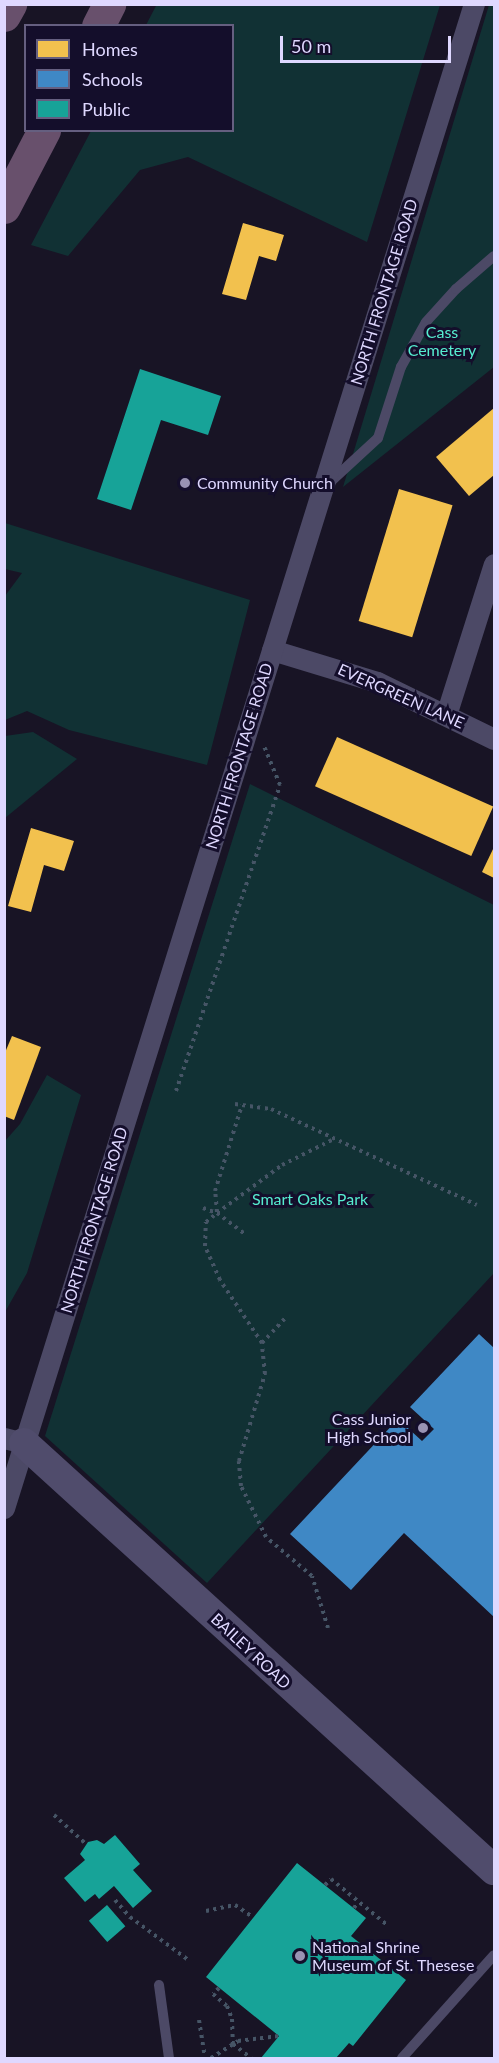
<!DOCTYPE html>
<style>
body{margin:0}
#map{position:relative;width:499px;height:2063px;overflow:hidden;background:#181425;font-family:Lato,sans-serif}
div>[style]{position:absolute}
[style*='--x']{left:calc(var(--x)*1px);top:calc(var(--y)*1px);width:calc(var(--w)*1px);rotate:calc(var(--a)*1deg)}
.green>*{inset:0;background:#113134}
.homes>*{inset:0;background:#f2c14e;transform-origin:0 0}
.schools>*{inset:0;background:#3f88c5}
.public>*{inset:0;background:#17a398;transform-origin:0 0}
.path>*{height:4px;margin-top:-2px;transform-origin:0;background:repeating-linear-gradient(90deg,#465566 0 3px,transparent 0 7.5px)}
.lane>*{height:10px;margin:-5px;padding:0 5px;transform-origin:5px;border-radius:5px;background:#4c4966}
.street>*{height:21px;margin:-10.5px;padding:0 10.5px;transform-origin:10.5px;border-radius:10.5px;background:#4c4966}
.secondary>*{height:30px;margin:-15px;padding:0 15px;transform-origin:15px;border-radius:15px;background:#504c6c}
.highway>*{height:33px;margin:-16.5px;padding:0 16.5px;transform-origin:16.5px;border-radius:16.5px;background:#68506c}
.dots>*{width:16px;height:16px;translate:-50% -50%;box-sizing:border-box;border:3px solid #140e2b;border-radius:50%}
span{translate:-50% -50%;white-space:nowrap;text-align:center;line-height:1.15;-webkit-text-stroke:6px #140e2b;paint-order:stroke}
.street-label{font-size:16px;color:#dfd8ff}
.park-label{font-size:16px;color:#56edd0}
.poi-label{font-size:16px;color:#dfd8ff}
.left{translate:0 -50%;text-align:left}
.right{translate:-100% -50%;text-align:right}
.frame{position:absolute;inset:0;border:6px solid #dfd8ff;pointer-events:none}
.legend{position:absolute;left:24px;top:24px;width:210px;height:108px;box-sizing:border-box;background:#140e2b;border:2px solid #655f80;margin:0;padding:8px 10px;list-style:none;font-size:18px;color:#dfd8ff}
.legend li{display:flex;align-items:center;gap:12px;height:30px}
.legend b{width:30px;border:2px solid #655f80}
.scale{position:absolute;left:280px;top:36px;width:171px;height:27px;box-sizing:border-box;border:3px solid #dfd8ff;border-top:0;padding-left:8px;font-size:18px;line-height:21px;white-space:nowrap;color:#dfd8ff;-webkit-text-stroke:4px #140e2b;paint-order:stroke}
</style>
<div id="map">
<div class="green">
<div style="clip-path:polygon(157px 4px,440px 5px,367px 242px,188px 157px,140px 170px,68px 256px,31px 245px,91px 131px,232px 130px,232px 26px,146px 25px)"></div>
<div style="clip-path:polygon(489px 5px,494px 5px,494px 367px,343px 487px)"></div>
<div style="clip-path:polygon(5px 523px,250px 600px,207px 765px,69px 730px,27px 711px,5px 720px,5px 596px,22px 573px,5px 569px)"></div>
<div style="clip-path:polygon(33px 732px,77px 759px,5px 818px,5px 736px)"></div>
<div style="clip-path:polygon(250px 784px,494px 905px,494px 1273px,207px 1583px,45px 1436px)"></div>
<div style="clip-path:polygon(47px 1075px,81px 1095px,27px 1273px,5px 1312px,5px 1141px,20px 1124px)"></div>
</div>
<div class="homes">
<div style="clip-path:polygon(243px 223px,284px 235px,276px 261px,259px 256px,246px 300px,222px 294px)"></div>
<div style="clip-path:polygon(494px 408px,494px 475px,469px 496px,436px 457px)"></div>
<div style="left:399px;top:489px;width:56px;height:138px;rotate:17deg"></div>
<div style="left:337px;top:737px;width:171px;height:54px;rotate:24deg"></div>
<div style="clip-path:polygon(31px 828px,74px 841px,64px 871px,44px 865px,31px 912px,8px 906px)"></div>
<div style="clip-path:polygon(494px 847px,494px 878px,482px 872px)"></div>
<div style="clip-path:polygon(12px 1036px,41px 1047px,14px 1120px,4px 1116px,4px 1055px)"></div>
</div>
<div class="schools">
<div style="clip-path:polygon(479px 1334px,494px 1348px,494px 1617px,404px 1533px,351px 1590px,290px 1534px,398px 1419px,422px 1441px,434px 1429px,410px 1407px)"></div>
</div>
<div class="public">
<div style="clip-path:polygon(140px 369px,221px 396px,208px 435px,161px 420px,131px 510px,97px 499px)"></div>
<div style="clip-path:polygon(115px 1835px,140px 1864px,133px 1870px,152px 1891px,133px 1908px,114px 1886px,99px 1899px,95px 1894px,85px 1902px,64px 1878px,85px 1860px,80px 1854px,88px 1842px,97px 1840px,104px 1844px)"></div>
<div style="clip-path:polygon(297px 1863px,366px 1918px,351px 1936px,406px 1980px,353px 2046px,349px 2043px,336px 2058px,261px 2058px,279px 2036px,206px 1977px)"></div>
<div style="left:107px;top:1905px;width:28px;height:24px;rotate:49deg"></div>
</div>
<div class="path">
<div style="--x:176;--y:1091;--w:323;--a:-71.2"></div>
<div style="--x:280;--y:785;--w:42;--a:-112.3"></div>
<div style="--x:235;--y:1104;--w:36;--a:8"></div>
<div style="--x:271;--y:1109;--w:227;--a:25"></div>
<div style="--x:203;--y:1208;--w:15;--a:20"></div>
<div style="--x:217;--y:1213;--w:36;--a:37"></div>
<div style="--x:217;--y:1212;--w:21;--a:-95"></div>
<div style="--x:215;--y:1191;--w:90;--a:-72.6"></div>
<div style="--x:262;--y:1343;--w:34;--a:-47"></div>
<div style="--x:328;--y:1628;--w:54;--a:-107.1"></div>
<div style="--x:312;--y:1576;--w:60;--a:-139.7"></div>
<div style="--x:266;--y:1537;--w:57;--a:-116.1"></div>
<div style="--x:241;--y:1486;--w:25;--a:-95"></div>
<div style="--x:239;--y:1461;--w:91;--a:-73.4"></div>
<div style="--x:265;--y:1374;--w:31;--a:-96"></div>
<div style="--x:262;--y:1343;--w:76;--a:-123.7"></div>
<div style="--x:220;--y:1280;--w:37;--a:-114"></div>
<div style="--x:205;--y:1246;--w:24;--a:-88"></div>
<div style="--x:206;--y:1222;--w:14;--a:-39"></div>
<div style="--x:217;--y:1213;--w:81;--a:-36.4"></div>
<div style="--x:282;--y:1165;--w:58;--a:-26.6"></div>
<div style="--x:54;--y:1815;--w:43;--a:42.2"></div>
<div style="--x:325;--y:1885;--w:8;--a:-45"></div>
<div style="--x:331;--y:1879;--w:71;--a:39.3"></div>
<div style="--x:115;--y:1900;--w:23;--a:49"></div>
<div style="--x:130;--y:1917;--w:71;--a:36.4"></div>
<div style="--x:354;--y:1908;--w:7;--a:-56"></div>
<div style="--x:206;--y:1911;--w:30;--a:-12"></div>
<div style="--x:235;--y:1905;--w:22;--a:34"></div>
<div style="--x:219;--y:1988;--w:8;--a:135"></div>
<div style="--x:213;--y:1994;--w:18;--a:41"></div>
<div style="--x:227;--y:2006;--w:14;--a:69"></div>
<div style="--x:232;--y:2019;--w:25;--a:88"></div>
<div style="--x:233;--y:2044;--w:23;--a:38"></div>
<div style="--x:199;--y:2020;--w:38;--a:81"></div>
<div style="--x:211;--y:2058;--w:32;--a:-32"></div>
<div style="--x:238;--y:2041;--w:41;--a:-7"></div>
</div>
<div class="lane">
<div style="--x:327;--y:485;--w:69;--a:-42.7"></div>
<div style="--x:378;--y:438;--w:75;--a:-72.1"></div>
<div style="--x:401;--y:367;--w:51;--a:-60.9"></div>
<div style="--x:426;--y:322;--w:45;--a:-47.7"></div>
<div style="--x:456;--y:289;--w:50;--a:-41"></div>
<div style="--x:159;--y:1985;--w:74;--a:82.2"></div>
<div style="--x:402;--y:2058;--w:138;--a:-48.2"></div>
</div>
<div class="street">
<div style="--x:272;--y:650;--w:110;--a:16.9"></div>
<div style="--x:377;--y:682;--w:130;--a:26"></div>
<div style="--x:446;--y:715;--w:158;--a:-72.4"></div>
<div style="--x:4;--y:1438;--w:21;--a:14"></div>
<div style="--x:4;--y:1508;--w:1576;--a:-72.65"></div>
</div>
<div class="secondary">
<div style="--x:24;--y:1443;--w:635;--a:42.26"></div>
</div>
<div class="highway">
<div style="--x:4;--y:15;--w:13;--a:-61"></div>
<div style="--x:98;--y:26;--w:25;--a:-63"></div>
<div style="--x:4;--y:207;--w:87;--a:-62.5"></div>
</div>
<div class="dots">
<div style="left:185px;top:483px;background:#9993b3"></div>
<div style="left:423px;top:1428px;background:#9993b3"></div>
<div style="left:300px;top:1956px;background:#9993b3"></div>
</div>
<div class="street-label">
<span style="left:384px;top:292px;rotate:-73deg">NORTH FRONTAGE ROAD</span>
<span style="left:401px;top:696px;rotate:24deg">EVERGREEN LANE</span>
<span style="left:239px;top:756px;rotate:-73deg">NORTH FRONTAGE ROAD</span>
<span style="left:94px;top:1220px;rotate:-73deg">NORTH FRONTAGE ROAD</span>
<span style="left:251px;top:1651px;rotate:43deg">BAILEY ROAD</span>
</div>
<div class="park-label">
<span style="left:442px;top:341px">Cass<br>Cemetery</span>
<span style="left:310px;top:1199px">Smart Oaks Park</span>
</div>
<div class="poi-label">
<span class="left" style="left:197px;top:483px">Community Church</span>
<span class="right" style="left:411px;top:1428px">Cass Junior<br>High School</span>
<span class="left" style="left:312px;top:1956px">National Shrine<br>Museum of St. Thesese</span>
</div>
<div class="frame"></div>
<ul class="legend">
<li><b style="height:16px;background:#f2c14e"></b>Homes</li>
<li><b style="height:16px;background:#3f88c5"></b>Schools</li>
<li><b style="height:16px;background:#17a398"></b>Public</li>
</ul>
<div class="scale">50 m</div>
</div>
